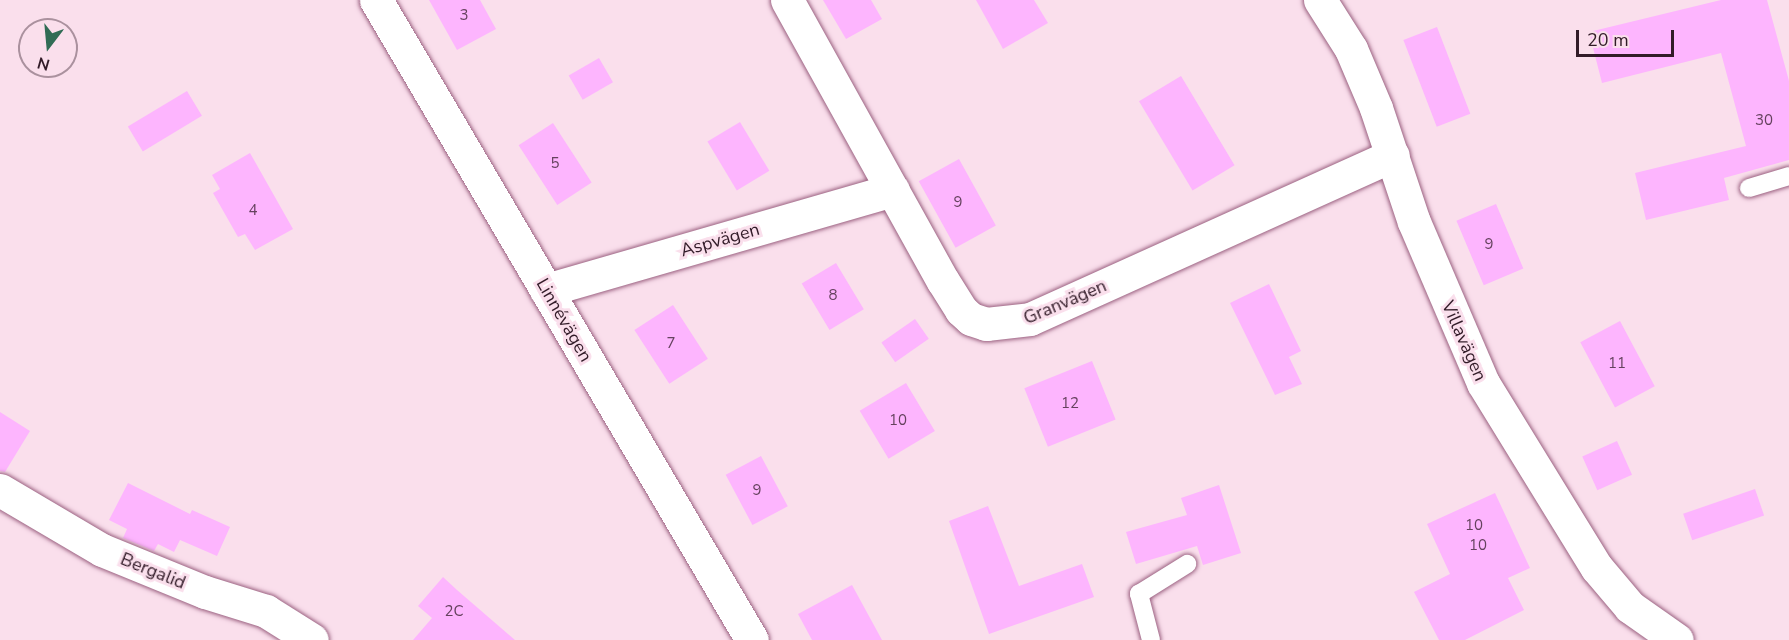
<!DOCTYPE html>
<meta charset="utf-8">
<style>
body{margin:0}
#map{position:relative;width:1789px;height:640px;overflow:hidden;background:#fadfec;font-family:"Nunito Sans",sans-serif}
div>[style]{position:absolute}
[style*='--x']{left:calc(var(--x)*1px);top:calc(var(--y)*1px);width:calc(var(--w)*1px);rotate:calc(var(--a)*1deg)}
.building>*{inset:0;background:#fdb5fe;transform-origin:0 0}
.roads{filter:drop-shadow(0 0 2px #9b6181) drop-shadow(0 0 2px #9b6181)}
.service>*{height:18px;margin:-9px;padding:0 9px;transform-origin:9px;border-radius:9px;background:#fff}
.minor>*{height:33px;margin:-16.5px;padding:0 16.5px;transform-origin:16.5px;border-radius:16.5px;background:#fff}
.tertiary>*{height:33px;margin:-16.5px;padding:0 16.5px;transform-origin:16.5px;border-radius:16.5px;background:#fff}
span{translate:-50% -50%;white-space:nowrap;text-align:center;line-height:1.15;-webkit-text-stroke:6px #fadfec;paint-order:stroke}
.number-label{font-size:15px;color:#65425e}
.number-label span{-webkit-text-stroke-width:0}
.street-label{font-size:18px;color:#321b28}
.north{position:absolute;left:18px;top:18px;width:60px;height:60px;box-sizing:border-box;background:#fadfec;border:2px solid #aa919e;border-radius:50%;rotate:196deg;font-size:16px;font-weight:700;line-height:24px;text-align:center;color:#321b28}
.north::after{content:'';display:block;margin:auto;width:21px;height:27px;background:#316c55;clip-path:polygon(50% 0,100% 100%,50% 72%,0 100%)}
.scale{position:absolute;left:1576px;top:30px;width:98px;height:27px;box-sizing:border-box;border:3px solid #321b28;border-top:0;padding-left:8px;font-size:18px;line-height:21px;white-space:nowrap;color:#321b28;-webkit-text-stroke:4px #fadfec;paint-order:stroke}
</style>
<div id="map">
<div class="building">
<div style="clip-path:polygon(429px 0,480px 0,496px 29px,457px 50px)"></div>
<div style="clip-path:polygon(823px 0,871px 0,882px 19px,846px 39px)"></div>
<div style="clip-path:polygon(976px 0,1034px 0,1048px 23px,1003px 49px)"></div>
<div style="clip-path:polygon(1721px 0,1767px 0,1789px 81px,1789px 160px,1724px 178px,1729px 200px,1646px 220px,1635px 173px,1746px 146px,1721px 53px,1602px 83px,1589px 32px)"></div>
<div style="left:1437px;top:27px;width:93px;height:36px;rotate:69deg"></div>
<div style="left:599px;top:58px;width:28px;height:35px;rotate:60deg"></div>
<div style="left:1181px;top:76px;width:104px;height:49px;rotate:59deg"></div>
<div style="left:187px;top:91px;width:29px;height:69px;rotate:59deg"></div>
<div style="left:740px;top:122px;width:57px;height:38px;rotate:59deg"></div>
<div style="left:553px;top:123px;width:71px;height:41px;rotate:57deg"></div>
<div style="clip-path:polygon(250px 153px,293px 229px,255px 250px,245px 234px,238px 237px,213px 193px,220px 189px,212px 175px)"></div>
<div style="left:959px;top:159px;width:76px;height:46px;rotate:61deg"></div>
<div style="left:1496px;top:204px;width:70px;height:43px;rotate:67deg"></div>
<div style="left:836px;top:263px;width:54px;height:40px;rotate:59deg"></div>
<div style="clip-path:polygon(1269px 284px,1301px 351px,1289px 357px,1302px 384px,1275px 395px,1230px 303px)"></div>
<div style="left:673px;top:305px;width:64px;height:46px;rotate:57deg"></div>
<div style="left:915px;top:319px;width:24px;height:41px;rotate:55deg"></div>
<div style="left:1620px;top:321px;width:74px;height:45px;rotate:62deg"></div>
<div style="left:1092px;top:361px;width:63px;height:73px;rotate:68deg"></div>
<div style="left:906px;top:383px;width:56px;height:54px;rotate:59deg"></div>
<div style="clip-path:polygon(0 412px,30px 431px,5px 472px,0 471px)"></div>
<div style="left:1617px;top:441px;width:37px;height:38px;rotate:66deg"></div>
<div style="left:761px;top:456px;width:57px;height:40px;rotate:62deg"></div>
<div style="clip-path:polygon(128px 483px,190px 514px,192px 510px,230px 527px,217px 556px,180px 540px,174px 552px,158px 544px,154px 551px,123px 538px,127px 529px,109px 520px)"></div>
<div style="clip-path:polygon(1219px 485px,1241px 553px,1203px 565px,1197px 546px,1136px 564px,1126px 532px,1187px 515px,1181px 498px)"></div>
<div style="left:1755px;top:489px;width:28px;height:76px;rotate:71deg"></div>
<div style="clip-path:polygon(1495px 493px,1530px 568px,1508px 578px,1524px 610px,1465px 640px,1439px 640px,1414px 592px,1450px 574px,1427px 524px)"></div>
<div style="clip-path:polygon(988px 506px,1019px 586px,1082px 564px,1094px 597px,989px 634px,949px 521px)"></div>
<div style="clip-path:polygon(443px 577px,457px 590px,515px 640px,413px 640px,432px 618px,418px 606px)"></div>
<div style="clip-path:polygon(852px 585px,882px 640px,812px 640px,798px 614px)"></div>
</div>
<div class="roads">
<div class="service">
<div style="--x:1749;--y:188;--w:42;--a:-16.7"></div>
<div style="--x:1151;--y:640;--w:48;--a:-104.6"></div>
<div style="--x:1139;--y:594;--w:57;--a:-32"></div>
</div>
<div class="minor">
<div style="--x:787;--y:0;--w:321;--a:61"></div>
<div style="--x:943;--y:281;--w:34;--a:58"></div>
<div style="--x:961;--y:310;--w:13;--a:42"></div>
<div style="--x:971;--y:319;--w:16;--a:18"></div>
<div style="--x:986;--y:324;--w:44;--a:-6.5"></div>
<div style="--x:1030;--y:319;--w:398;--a:-24.3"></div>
<div style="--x:1320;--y:0;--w:58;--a:57.7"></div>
<div style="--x:1351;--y:49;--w:64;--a:67"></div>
<div style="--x:1376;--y:108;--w:120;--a:71.6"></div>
<div style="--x:1414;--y:222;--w:175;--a:66.8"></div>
<div style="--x:1483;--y:383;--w:217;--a:58.4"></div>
<div style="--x:1597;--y:568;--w:51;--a:49.8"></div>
<div style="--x:1630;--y:607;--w:57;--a:35.1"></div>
<div style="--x:546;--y:290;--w:361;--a:-16.1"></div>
<div style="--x:0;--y:490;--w:118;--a:30.5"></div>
<div style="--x:102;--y:550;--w:111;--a:22.2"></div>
<div style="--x:205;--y:592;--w:64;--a:17.3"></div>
<div style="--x:266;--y:611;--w:54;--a:32.2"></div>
</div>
<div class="tertiary">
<div style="--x:376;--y:0;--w:742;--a:59.57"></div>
</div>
</div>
<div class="number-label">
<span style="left:464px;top:16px">3</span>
<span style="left:1764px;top:121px">30</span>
<span style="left:555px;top:164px">5</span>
<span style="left:958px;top:203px">9</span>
<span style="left:253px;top:211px">4</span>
<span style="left:1489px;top:245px">9</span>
<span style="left:833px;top:296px">8</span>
<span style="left:671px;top:344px">7</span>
<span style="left:1617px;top:364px">11</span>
<span style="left:1070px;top:404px">12</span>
<span style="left:898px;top:421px">10</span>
<span style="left:757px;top:491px">9</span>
<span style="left:1474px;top:526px">10</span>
<span style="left:1478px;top:546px">10</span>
<span style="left:454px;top:612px">2C</span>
</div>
<div class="street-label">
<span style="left:720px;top:240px;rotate:-16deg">Aspvägen</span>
<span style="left:1065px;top:302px;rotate:-23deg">Granvägen</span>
<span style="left:564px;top:320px;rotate:60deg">Linnévägen</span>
<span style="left:1464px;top:341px;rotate:66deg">Villavägen</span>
<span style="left:153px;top:571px;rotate:22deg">Bergalid</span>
</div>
<div class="north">N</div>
<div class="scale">20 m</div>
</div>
